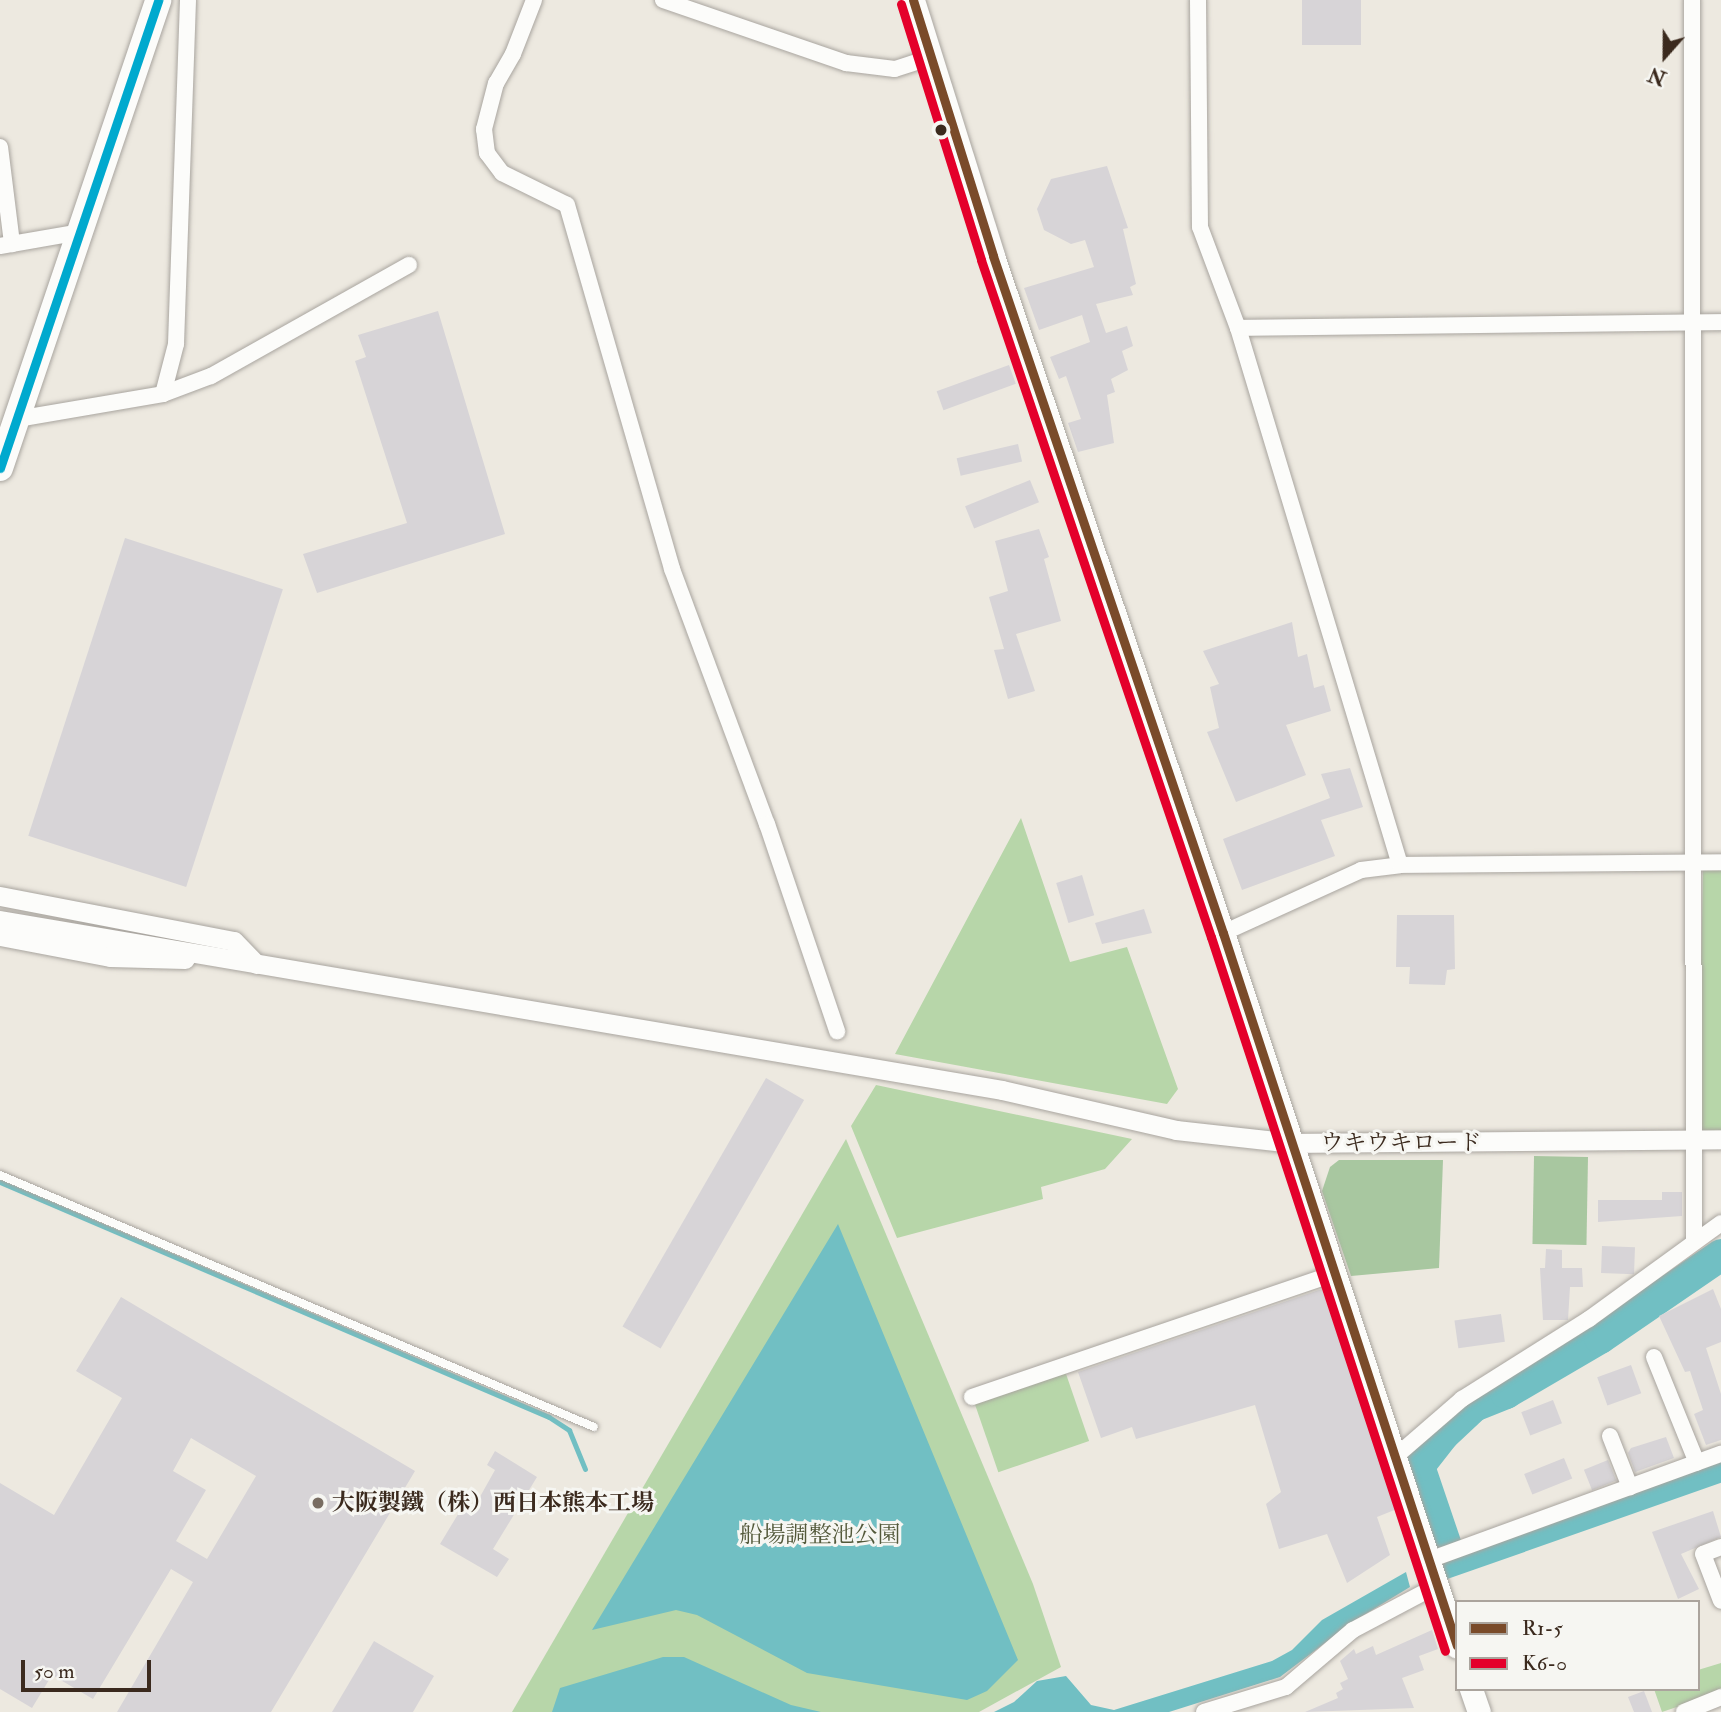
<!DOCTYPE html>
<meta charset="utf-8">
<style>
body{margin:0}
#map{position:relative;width:1721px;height:1712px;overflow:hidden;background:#ede9e0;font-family:"IM FELL Double Pica","Noto Serif JP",serif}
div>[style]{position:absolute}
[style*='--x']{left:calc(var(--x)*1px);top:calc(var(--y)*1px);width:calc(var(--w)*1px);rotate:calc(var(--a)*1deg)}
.green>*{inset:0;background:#b7d6a9;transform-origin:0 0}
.forest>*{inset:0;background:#a8c7a0;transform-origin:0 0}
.water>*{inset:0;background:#71bfc3}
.stream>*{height:5px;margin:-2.5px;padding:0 2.5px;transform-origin:2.5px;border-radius:2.5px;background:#71bfc3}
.river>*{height:32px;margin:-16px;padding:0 16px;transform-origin:16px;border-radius:16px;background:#71bfc3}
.building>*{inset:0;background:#d7d4d7;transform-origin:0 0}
.roads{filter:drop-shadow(0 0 2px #a9a59f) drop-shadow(0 0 2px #a9a59f)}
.service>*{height:8px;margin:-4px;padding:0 4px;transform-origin:4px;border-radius:4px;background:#fcfcfa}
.minor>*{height:16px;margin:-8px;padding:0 8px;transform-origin:8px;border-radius:8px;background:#fcfcfa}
.tertiary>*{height:19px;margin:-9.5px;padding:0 9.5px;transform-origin:9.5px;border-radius:9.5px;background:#fcfcfa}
.secondary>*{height:23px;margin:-11.5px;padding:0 11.5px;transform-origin:11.5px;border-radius:11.5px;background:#fcfcfa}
.primary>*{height:26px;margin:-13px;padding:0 13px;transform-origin:13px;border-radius:13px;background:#fcfcfa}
.bus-1>*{height:9px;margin:-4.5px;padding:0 4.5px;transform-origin:4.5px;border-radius:4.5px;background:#7a4b2a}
.bus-2>*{height:9px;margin:-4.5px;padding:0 4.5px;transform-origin:4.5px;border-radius:4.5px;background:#e4002b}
.bus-3>*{height:9px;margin:-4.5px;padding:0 4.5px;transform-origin:4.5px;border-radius:4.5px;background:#00a9ce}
.dots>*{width:19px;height:19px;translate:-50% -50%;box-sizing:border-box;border:4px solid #f6f6f2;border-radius:50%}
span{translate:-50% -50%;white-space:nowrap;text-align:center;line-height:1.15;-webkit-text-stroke:6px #f6f6f2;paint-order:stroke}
.street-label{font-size:23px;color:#3b2a1e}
.poi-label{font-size:23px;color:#3b2a1e;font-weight:700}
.left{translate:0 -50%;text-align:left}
.park-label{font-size:23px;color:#53593a}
.legend{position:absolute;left:1455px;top:1600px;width:245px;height:91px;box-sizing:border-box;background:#f6f6f2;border:2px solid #aba49d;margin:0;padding:9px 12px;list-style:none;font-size:21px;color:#3b2a1e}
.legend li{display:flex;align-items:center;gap:14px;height:35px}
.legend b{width:35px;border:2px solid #aba49d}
.north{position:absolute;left:1630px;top:21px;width:70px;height:70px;-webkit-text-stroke:5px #f6f6f2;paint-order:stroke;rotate:201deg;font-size:19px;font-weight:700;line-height:28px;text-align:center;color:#3b2a1e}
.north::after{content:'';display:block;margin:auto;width:24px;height:32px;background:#3b2a1e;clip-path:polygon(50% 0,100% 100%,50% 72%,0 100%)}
.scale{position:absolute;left:21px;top:1660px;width:130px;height:32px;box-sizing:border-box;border:4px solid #3b2a1e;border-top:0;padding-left:9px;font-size:21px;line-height:24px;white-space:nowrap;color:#3b2a1e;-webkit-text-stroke:5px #f6f6f2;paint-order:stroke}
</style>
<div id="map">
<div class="green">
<div style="clip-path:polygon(1021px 818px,1070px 962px,1127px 947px,1178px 1089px,1167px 1104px,895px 1054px)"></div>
<div style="clip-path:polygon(1703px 869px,1721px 869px,1721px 1132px,1698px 1132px)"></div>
<div style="clip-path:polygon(876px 1085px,1132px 1139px,1105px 1169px,1041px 1187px,1043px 1199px,897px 1238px,851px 1126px)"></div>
<div style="clip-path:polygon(846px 1139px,1033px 1584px,1061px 1667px,979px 1712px,512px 1712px)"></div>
<div style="left:1065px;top:1371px;width:74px;height:96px;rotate:71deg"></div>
<div style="clip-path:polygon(1721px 1663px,1721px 1692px,1662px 1712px,1654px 1689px,1698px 1689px,1698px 1670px)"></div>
</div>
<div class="forest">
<div style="left:1588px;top:1157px;width:88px;height:54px;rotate:91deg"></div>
<div style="clip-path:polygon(1339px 1160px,1443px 1160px,1439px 1268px,1351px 1276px,1322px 1191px,1330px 1167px)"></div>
</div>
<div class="water">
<div style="clip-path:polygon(838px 1224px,1018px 1660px,987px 1691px,967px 1700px,807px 1673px,697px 1615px,676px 1610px,592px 1630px)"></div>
<div style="clip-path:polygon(1406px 1572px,1410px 1587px,1354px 1621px,1280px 1677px,1169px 1712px,994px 1712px,1014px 1702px,1037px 1681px,1066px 1676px,1091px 1705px,1114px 1710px,1272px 1661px,1292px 1650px,1322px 1620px)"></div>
<div style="clip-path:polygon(663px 1657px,684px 1657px,791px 1705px,821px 1712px,552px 1712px,560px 1688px)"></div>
</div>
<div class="stream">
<div style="--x:0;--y:1182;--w:597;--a:23.17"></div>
<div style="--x:549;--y:1417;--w:24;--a:33"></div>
<div style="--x:569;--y:1430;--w:42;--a:67.7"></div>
</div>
<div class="river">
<div style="--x:1445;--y:1543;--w:81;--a:-108.7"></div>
<div style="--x:1419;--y:1466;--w:39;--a:-52"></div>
<div style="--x:1443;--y:1435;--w:42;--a:-43.1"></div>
<div style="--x:1474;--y:1406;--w:35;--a:-22"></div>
<div style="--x:1506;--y:1393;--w:109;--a:-30.3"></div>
<div style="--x:1600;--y:1338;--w:147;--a:-34.4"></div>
<div style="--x:1442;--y:1564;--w:296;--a:-19.4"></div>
</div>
<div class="building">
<div style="left:1302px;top:0;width:59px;height:45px"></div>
<div style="clip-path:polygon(1107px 166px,1128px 228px,1123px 229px,1136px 284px,1130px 287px,1133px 295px,1096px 304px,1106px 333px,1127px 326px,1133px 346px,1122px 351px,1128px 370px,1111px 379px,1115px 392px,1107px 395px,1114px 443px,1078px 452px,1068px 423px,1081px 419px,1066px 376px,1059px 379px,1050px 357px,1090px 342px,1082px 315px,1039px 330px,1024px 288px,1094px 267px,1085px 240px,1071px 244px,1044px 230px,1037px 209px,1051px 179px)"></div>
<div style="clip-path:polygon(438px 311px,505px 534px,317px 593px,303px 554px,407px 523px,355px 361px,366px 357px,358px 335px)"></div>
<div style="left:1009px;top:365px;width:20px;height:77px;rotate:70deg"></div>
<div style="left:1018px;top:444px;width:18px;height:63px;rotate:77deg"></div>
<div style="left:1030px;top:480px;width:24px;height:70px;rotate:68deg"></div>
<div style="clip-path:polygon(1039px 529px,1049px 557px,1044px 559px,1061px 621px,1016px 634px,1035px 691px,1008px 699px,994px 650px,1004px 649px,989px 597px,1008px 591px,995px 541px)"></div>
<div style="left:125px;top:538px;width:166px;height:313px;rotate:18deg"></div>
<div style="clip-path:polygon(1292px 622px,1298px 657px,1307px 654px,1314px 688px,1324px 685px,1331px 711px,1286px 725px,1306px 775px,1236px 802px,1207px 732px,1219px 728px,1210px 687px,1219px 684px,1203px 651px)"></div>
<div style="clip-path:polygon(1350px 768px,1363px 807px,1321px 820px,1335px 856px,1242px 890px,1223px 839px,1330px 798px,1321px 774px)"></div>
<div style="left:1082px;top:875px;width:42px;height:27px;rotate:73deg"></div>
<div style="clip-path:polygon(1144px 909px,1152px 933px,1102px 944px,1095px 923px)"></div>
<div style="clip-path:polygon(1397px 915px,1454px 915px,1455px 969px,1447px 970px,1445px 985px,1409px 984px,1410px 967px,1396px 967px)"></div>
<div style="left:766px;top:1078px;width:44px;height:287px;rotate:30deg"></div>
<div style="clip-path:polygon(1662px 1192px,1682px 1192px,1682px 1216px,1598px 1222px,1598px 1200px,1662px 1200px)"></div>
<div style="left:1602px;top:1246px;width:33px;height:27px;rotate:2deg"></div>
<div style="clip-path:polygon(1546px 1249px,1562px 1250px,1562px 1268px,1582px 1268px,1583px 1287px,1570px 1287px,1568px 1320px,1543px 1320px,1540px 1268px,1545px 1268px)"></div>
<div style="clip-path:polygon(1322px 1289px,1397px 1509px,1377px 1517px,1390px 1555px,1347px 1583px,1327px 1534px,1279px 1549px,1266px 1504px,1281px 1492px,1255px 1405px,1136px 1439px,1132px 1427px,1101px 1438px,1078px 1372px)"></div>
<div style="clip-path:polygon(1713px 1289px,1721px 1309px,1721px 1342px,1706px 1348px,1721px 1394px,1721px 1440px,1706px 1445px,1694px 1414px,1703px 1410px,1690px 1371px,1685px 1372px,1659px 1316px)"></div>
<div style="clip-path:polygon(evenodd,121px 1297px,415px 1471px,271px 1712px,117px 1712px,193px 1582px,171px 1569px,93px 1699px,52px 1675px,32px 1708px,0 1689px,0 1483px,54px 1515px,122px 1398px,76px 1371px,121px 1297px,191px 1438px,256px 1476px,207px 1559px,176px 1541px,206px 1490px,173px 1471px,191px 1438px)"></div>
<div style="left:1501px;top:1314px;width:28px;height:47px;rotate:82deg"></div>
<div style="left:1631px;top:1365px;width:30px;height:36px;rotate:70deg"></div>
<div style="left:1553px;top:1400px;width:25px;height:34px;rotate:69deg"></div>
<div style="clip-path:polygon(1666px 1437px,1674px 1458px,1635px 1472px,1628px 1453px,1631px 1448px)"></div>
<div style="clip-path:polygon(495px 1451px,537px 1477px,493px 1549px,509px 1559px,497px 1577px,440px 1544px,463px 1506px,472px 1511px,495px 1470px,487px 1465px)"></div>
<div style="left:1564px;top:1458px;width:22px;height:43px;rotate:68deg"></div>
<div style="left:1608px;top:1460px;width:22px;height:26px;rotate:68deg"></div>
<div style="clip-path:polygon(1713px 1511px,1721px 1537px,1681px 1554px,1699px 1589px,1678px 1599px,1652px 1532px)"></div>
<div style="clip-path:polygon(1432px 1630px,1438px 1649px,1419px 1656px,1424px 1670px,1402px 1678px,1414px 1708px,1305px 1712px,1338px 1698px,1336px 1693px,1343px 1689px,1340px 1683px,1348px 1679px,1340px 1661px,1354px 1649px,1356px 1654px,1373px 1646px,1376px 1655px)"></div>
<div style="clip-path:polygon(374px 1641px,434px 1676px,413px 1712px,332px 1712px)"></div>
<div style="clip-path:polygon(1644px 1691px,1652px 1712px,1634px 1712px,1628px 1697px)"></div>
</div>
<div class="roads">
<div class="service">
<div style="--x:0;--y:1175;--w:645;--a:22.99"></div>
</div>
<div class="minor">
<div style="--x:534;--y:0;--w:58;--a:111.3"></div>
<div style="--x:513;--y:54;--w:34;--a:120"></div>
<div style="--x:496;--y:83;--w:48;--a:104.6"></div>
<div style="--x:484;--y:129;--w:24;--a:83"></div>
<div style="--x:487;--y:153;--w:25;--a:53"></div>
<div style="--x:502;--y:173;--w:72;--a:26.2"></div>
<div style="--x:567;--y:205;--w:379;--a:73.9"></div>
<div style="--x:672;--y:569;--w:272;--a:69.6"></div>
<div style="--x:767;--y:824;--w:219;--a:71.3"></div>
<div style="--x:663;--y:0;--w:194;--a:19"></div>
<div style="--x:846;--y:63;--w:49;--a:7"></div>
<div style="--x:895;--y:69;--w:36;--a:-18"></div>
<div style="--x:1198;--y:0;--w:227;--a:89.5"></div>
<div style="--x:1200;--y:227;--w:108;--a:69.4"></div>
<div style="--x:1238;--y:328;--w:561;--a:73.21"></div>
<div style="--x:1692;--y:0;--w:1241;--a:89.91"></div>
<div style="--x:0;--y:147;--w:98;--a:82.9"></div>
<div style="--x:0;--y:246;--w:81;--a:-9.9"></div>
<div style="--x:1238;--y:328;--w:483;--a:-0.7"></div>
<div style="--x:163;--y:394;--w:52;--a:-75.4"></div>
<div style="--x:176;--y:344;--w:344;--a:-88"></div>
<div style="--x:17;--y:419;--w:148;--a:-9.7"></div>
<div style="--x:163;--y:394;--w:51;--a:-20.6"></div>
<div style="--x:211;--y:376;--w:227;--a:-29.3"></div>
<div style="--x:1223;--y:933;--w:152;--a:-24.5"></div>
<div style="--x:1361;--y:870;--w:39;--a:-7"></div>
<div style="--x:1400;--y:865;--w:321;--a:-0.5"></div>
<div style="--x:1654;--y:1357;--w:114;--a:67.9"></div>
<div style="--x:972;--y:1397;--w:381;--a:-18.8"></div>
<div style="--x:1610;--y:1436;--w:55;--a:68.6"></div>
<div style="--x:1395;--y:1457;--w:89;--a:-40.9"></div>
<div style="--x:1462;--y:1399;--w:150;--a:-32.2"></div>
<div style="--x:1589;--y:1319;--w:163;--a:-36"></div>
<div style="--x:1721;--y:1547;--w:19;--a:159"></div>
<div style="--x:1703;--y:1554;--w:50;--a:69"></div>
<div style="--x:1429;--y:1560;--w:311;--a:-20"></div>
<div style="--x:1204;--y:1712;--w:86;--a:-17"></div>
<div style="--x:1286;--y:1687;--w:88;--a:-40.4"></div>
<div style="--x:1353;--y:1630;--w:94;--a:-27.9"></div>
<div style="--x:1684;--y:1712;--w:40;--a:-22"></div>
</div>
<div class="tertiary">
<div style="--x:0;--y:896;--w:238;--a:10.9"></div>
<div style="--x:234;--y:941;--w:32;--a:46"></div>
<div style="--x:0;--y:920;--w:1016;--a:9.63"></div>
<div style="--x:1002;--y:1090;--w:179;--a:12.9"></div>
<div style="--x:1176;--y:1130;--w:118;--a:6.3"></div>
<div style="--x:1293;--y:1143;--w:428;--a:-0.5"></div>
<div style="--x:0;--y:936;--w:112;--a:10.8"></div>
<div style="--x:110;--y:957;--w:75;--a:1.5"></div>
</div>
<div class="secondary">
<div style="--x:913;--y:0;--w:268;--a:72.6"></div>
<div style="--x:993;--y:256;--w:715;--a:71.24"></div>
<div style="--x:1223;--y:933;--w:751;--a:71.85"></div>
<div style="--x:1471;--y:1689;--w:24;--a:71"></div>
</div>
<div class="primary">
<div style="--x:0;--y:468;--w:494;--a:-71.3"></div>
</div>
</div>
<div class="bus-1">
<div style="--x:913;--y:0;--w:268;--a:72.6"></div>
<div style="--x:993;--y:256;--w:715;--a:71.24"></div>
<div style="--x:1223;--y:933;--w:750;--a:71.83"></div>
</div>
<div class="bus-2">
<div style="--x:901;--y:4;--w:268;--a:72.6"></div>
<div style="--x:981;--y:260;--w:715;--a:71.24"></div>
<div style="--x:1211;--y:937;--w:751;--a:71.85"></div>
</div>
<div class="bus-3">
<div style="--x:0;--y:468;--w:494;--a:-71.3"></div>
</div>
<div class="dots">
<div style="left:941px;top:130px;background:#3b2a1e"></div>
<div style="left:318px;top:1503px;background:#796d62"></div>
</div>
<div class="street-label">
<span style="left:1401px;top:1143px">ウキウキロード</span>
</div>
<div class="poi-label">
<span class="left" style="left:332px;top:1503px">大阪製鐵（株）西日本熊本工場</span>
</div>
<div class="park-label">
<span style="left:820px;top:1535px">船場調整池公園</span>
</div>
<ul class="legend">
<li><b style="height:9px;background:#7a4b2a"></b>R1-5</li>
<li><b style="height:9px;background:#e4002b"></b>K6-0</li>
</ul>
<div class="north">N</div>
<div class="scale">50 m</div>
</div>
